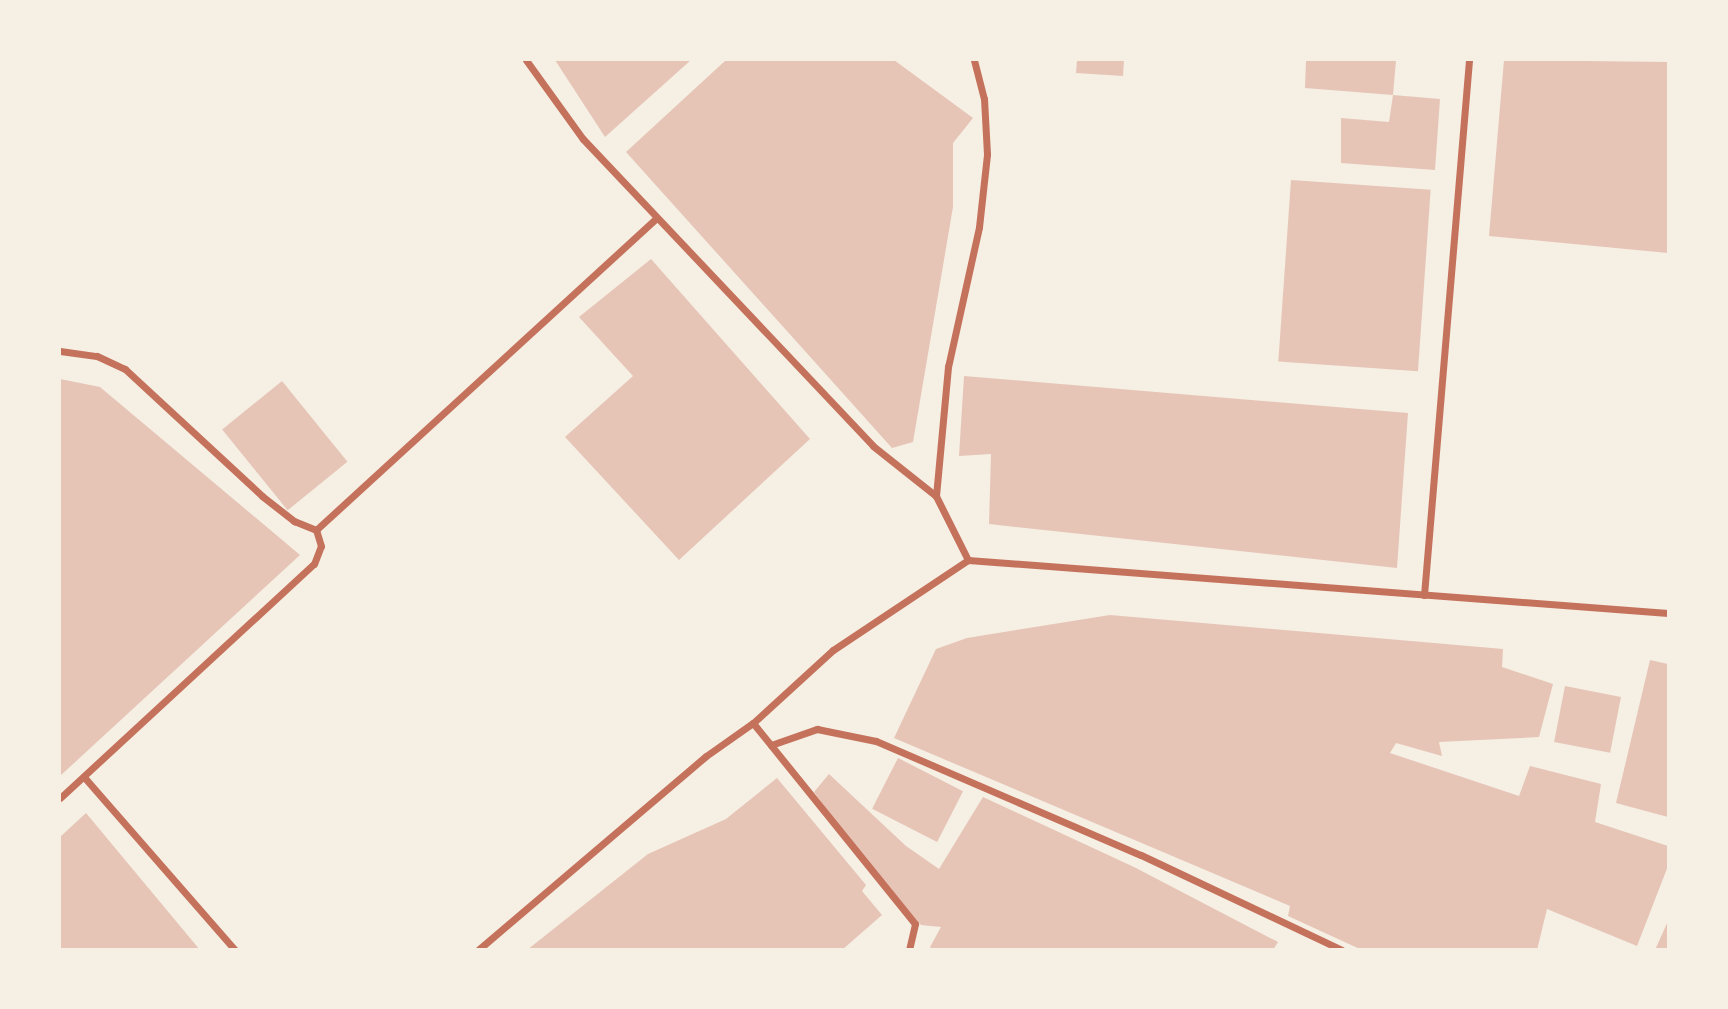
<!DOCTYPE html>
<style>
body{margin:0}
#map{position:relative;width:1728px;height:1009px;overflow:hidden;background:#f6efe4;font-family:Literata,serif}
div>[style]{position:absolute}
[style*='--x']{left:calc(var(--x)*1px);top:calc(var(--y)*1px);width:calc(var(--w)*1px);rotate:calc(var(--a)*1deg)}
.building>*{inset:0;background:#e6c5b7;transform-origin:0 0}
.minor>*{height:7px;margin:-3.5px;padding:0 3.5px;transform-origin:3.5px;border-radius:3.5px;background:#c5725c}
span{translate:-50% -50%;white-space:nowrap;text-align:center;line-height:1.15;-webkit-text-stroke:7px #f6efe4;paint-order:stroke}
.frame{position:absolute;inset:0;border:61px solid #f6efe4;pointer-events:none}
</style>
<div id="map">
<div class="building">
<div style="clip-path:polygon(555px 60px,691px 60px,605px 137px)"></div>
<div style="clip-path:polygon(726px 60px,894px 60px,973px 118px,953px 143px,953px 207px,913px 442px,892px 448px,626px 152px)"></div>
<div style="clip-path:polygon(1077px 60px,1124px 60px,1123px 76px,1076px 73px)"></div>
<div style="clip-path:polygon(1306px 60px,1396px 60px,1393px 95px,1305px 88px)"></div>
<div style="clip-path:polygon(1504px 60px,1668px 62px,1668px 253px,1489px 236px)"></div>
<div style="clip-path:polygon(1393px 95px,1440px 99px,1435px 170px,1341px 163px,1341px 118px,1389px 122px)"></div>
<div style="left:1291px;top:180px;width:140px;height:182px;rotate:4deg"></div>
<div style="clip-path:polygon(651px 259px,810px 439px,679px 560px,565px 437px,633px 376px,579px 317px)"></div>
<div style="clip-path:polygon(964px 376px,1408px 413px,1397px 568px,989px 524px,991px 454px,959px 456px)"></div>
<div style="clip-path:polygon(60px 379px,100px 387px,300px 555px,60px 776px)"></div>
<div style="left:282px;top:381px;width:104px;height:77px;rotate:51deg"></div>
<div style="clip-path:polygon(1110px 615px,1503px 649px,1502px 667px,1553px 684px,1539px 737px,1439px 742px,1442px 756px,1396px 743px,1390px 753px,1519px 796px,1530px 766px,1601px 784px,1595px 822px,1668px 846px,1668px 866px,1637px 946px,1547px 909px,1537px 950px,1362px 950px,1288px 916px,1290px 906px,894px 738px,936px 649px,967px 638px)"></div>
<div style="clip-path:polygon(1650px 660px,1668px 664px,1668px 817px,1616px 803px)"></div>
<div style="left:1565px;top:686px;width:57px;height:57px;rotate:11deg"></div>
<div style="left:898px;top:758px;width:73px;height:57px;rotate:27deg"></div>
<div style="clip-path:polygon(829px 774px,906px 846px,939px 869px,983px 797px,1134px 867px,1278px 942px,1273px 950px,933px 950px,930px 947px,941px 927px,921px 925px,869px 866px,814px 792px)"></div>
<div style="clip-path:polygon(777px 778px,866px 885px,862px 891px,882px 915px,842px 950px,527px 950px,648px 854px,726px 819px)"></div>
<div style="clip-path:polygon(86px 813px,200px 950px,60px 950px,60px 837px)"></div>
<div style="clip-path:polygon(1668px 921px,1668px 950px,1655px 950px)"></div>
</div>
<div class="minor">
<div style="--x:526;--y:60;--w:97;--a:54.2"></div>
<div style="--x:583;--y:139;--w:422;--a:46.6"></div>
<div style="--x:873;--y:446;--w:80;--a:38.4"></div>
<div style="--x:60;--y:351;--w:37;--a:8"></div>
<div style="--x:97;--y:356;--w:31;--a:25"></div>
<div style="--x:125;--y:369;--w:187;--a:42.8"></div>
<div style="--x:262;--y:496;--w:41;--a:38"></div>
<div style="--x:294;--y:521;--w:24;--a:22"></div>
<div style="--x:316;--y:530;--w:462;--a:-42.5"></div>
<div style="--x:968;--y:560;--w:72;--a:-116.6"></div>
<div style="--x:936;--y:496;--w:130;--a:-84.7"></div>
<div style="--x:948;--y:367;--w:143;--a:-77.5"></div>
<div style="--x:979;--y:227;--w:73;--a:-83.7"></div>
<div style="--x:987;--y:154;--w:55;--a:-93.1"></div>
<div style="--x:984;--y:99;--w:40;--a:-104.4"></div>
<div style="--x:1424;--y:595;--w:537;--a:-85.19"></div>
<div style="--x:753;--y:723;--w:258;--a:51.1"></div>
<div style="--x:915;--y:924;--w:27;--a:103"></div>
<div style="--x:771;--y:745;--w:49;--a:-19.2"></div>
<div style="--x:817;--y:729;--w:60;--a:11.5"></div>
<div style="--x:876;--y:741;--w:288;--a:23.3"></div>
<div style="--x:1141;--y:855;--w:222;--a:25.3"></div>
<div style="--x:84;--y:777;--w:230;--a:48.9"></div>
<div style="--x:60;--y:798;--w:345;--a:-42.7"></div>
<div style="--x:314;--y:564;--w:19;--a:-69"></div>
<div style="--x:321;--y:546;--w:17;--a:-107"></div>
<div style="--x:478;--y:950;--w:299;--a:-40.4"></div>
<div style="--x:706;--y:756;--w:57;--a:-35.1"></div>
<div style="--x:753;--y:723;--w:108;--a:-42.4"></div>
<div style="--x:833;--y:650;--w:162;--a:-33.7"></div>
<div style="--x:968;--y:560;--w:702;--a:4.33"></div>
</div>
<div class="frame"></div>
</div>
